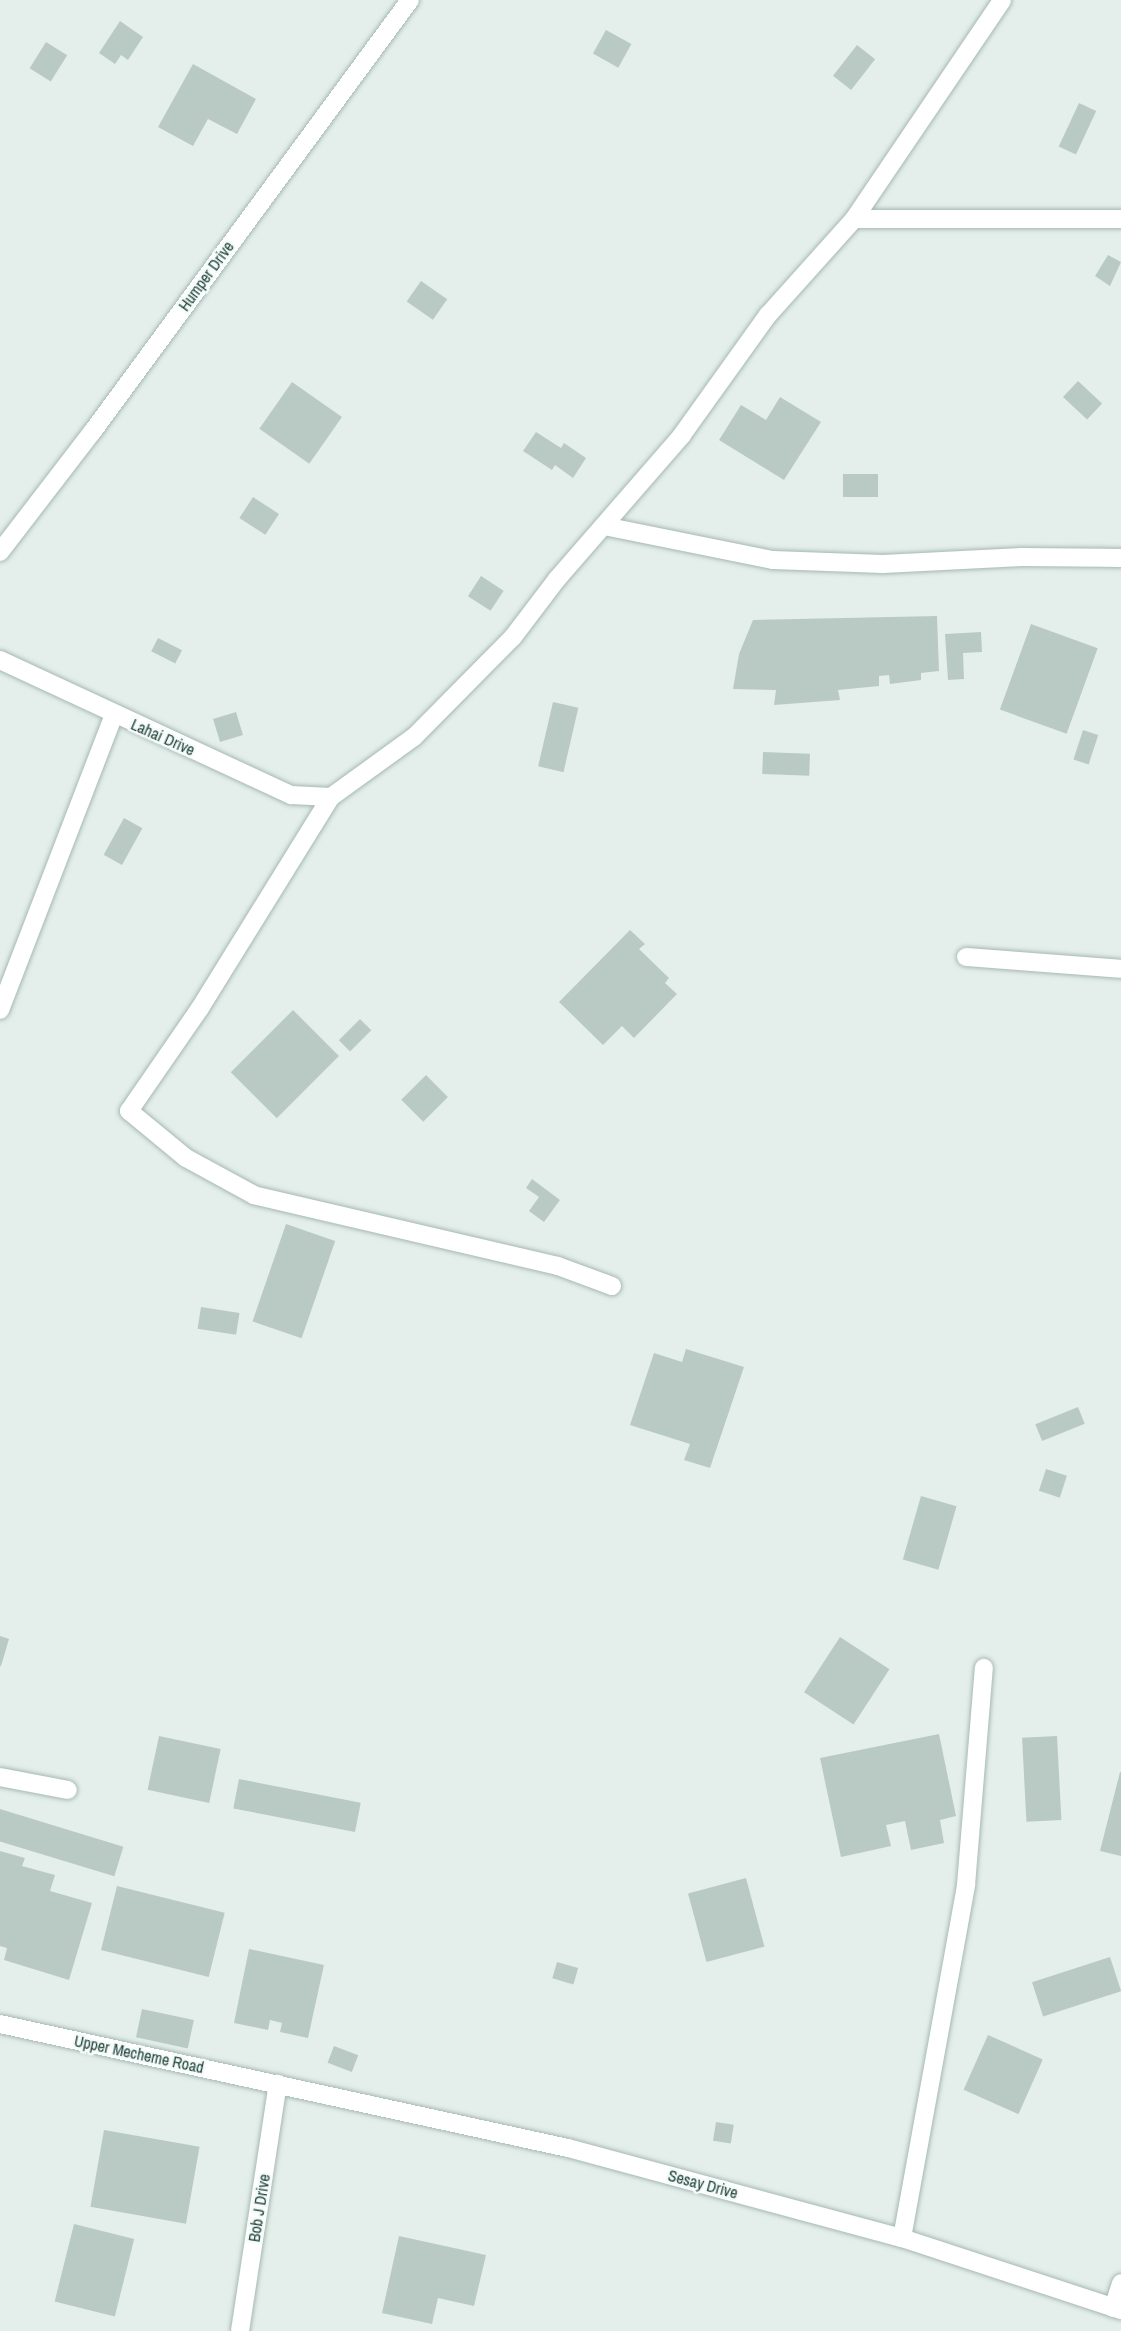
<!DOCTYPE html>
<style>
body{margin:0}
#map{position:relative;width:1121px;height:2331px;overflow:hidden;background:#e4efeb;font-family:"Archivo Narrow",sans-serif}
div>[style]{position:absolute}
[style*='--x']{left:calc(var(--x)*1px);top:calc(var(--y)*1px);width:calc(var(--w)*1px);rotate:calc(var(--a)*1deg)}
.building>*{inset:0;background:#b9cac4;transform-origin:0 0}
.roads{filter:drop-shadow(0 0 2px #a6b8b3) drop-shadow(0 0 2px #a6b8b3)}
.street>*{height:18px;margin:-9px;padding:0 9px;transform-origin:9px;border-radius:9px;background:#fff}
span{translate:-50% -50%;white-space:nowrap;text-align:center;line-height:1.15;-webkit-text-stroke:5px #f5fbf8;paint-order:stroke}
.street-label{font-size:16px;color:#21433d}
</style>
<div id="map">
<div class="building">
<div style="clip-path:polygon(120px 21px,143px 37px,128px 60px,121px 55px,115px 64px,99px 53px)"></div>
<div style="left:606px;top:30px;width:29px;height:27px;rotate:29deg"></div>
<div style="left:46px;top:42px;width:25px;height:31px;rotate:32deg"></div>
<div style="left:857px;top:45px;width:23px;height:39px;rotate:38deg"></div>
<div style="clip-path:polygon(193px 64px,256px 99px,237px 134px,208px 119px,193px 146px,158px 127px)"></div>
<div style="left:1079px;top:103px;width:19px;height:48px;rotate:25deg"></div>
<div style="clip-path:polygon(1108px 255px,1121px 262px,1110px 286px,1095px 276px)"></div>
<div style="left:421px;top:281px;width:32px;height:25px;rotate:35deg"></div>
<div style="left:1078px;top:381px;width:33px;height:22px;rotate:43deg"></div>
<div style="left:292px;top:382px;width:61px;height:57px;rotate:35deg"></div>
<div style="clip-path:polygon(780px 397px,821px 422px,784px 480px,719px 440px,741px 405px,766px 420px)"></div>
<div style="clip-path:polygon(536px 432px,561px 448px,564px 443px,586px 458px,573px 478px,555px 465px,552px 470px,523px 451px)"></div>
<div style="left:878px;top:474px;width:23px;height:35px;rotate:90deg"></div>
<div style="left:253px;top:497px;width:31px;height:25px;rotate:33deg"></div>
<div style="left:481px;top:576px;width:27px;height:24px;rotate:33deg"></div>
<div style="clip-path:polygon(937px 616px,939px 671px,921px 673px,921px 680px,890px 684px,889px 675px,879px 676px,879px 686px,838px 690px,840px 700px,774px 705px,776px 690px,733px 689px,739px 654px,753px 620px)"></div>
<div style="left:1031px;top:624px;width:71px;height:91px;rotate:20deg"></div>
<div style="clip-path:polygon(981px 632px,982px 652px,963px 653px,964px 679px,948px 680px,945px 634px)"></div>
<div style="left:158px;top:638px;width:27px;height:15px;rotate:27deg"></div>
<div style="left:553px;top:702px;width:26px;height:66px;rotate:13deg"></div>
<div style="left:236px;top:712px;width:24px;height:24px;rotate:73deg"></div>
<div style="left:1083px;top:730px;width:16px;height:31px;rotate:18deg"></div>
<div style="left:763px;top:752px;width:47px;height:22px;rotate:2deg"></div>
<div style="left:124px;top:818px;width:21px;height:42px;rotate:29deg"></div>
<div style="clip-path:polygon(630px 930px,645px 944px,639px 949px,669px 978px,665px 983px,677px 994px,634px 1038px,622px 1026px,603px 1045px,559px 1002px)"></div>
<div style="left:293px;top:1010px;width:65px;height:88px;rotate:45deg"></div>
<div style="left:360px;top:1019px;width:16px;height:30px;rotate:45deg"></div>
<div style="left:426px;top:1075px;width:31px;height:35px;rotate:45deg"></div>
<div style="clip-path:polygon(532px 1179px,560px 1200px,544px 1222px,529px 1211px,539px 1197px,526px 1188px)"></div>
<div style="left:286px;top:1224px;width:52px;height:103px;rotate:19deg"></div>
<div style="left:201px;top:1307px;width:39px;height:22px;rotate:9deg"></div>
<div style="clip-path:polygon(686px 1349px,744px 1367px,710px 1468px,684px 1460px,690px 1444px,630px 1425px,654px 1353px,682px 1362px)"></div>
<div style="left:1078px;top:1407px;width:18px;height:46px;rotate:68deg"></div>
<div style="left:1046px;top:1469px;width:22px;height:23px;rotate:18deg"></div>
<div style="left:921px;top:1496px;width:37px;height:66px;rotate:16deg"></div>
<div style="clip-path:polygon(0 1636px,9px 1639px,1px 1666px,0 1666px)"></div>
<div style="left:840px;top:1637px;width:59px;height:66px;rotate:33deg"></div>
<div style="clip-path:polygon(939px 1734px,956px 1816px,940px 1820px,944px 1843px,911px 1850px,905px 1821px,886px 1825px,891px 1846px,841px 1857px,820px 1758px)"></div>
<div style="left:159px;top:1736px;width:63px;height:55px;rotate:12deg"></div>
<div style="left:1057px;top:1736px;width:84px;height:35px;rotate:87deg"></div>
<div style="clip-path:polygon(1120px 1772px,1121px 1772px,1121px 1856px,1100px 1851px)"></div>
<div style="left:239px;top:1779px;width:124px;height:30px;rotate:11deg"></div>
<div style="left:0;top:1809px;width:129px;height:31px;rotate:17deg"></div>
<div style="clip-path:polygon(0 1851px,25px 1858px,22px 1866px,55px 1875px,50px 1891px,92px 1903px,69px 1980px,4px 1960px,7px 1948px,0 1946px)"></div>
<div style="left:746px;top:1878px;width:71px;height:60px;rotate:75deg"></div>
<div style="left:117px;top:1886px;width:111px;height:66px;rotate:14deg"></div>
<div style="clip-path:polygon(249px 1949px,324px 1965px,308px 2038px,280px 2032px,282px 2023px,270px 2020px,268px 2030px,234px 2023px)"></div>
<div style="left:1110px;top:1957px;width:36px;height:82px;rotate:72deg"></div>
<div style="left:557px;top:1962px;width:22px;height:17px;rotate:16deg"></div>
<div style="left:142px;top:2009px;width:53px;height:29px;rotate:12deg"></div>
<div style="left:988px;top:2035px;width:60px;height:60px;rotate:24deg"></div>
<div style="left:334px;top:2046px;width:26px;height:18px;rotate:21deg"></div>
<div style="left:716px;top:2122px;width:18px;height:19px;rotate:9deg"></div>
<div style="left:104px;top:2130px;width:97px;height:78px;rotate:10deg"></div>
<div style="left:74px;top:2224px;width:62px;height:80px;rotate:14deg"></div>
<div style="clip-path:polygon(399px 2236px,486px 2255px,474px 2306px,438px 2298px,432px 2324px,382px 2313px)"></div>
</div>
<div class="roads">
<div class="street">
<div style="--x:854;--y:219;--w:267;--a:0"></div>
<div style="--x:604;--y:526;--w:172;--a:11.4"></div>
<div style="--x:773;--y:560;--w:110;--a:2.1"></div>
<div style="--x:883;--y:564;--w:139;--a:-2.9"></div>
<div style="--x:1022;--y:557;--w:99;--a:0.6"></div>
<div style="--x:0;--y:552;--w:153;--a:-52.5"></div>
<div style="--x:93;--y:431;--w:535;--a:-53.67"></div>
<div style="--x:0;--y:660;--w:321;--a:24.9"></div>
<div style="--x:291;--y:795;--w:40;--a:2.9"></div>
<div style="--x:966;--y:957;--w:155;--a:4.4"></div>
<div style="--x:0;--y:1010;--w:316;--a:-68.9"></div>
<div style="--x:612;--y:1286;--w:58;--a:-159.7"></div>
<div style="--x:558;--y:1266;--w:312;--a:-166.9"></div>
<div style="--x:254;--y:1195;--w:77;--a:-151.4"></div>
<div style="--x:186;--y:1158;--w:74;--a:-140.5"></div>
<div style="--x:129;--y:1111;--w:125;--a:-55.4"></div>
<div style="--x:200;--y:1008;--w:248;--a:-58.2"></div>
<div style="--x:331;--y:797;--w:102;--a:-35.9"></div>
<div style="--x:414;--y:737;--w:141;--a:-45.3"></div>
<div style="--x:513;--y:637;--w:73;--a:-52.8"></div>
<div style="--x:557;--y:579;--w:191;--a:-49"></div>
<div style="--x:682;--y:435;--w:148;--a:-54.4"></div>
<div style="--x:768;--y:315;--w:129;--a:-48.1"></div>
<div style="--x:854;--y:219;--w:264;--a:-55.9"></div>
<div style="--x:0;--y:1777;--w:69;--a:10.8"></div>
<div style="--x:0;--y:2024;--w:581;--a:12.32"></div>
<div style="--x:568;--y:2148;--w:346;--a:15.1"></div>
<div style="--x:902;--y:2238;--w:231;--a:18.2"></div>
<div style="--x:902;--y:2238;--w:359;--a:-79.7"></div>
<div style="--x:966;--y:1885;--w:218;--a:-85.3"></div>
<div style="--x:1113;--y:2308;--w:26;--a:-72"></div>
<div style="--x:240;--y:2331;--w:250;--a:-81.3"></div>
</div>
</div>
<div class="street-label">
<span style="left:206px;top:276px;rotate:-54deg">Humper Drive</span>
<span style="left:163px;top:737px;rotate:24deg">Lahai Drive</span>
<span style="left:139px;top:2054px;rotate:12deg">Upper Mecheme Road</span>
<span style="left:703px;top:2184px;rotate:15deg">Sesay Drive</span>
<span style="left:259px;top:2208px;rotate:-81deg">Bob J Drive</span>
</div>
</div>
